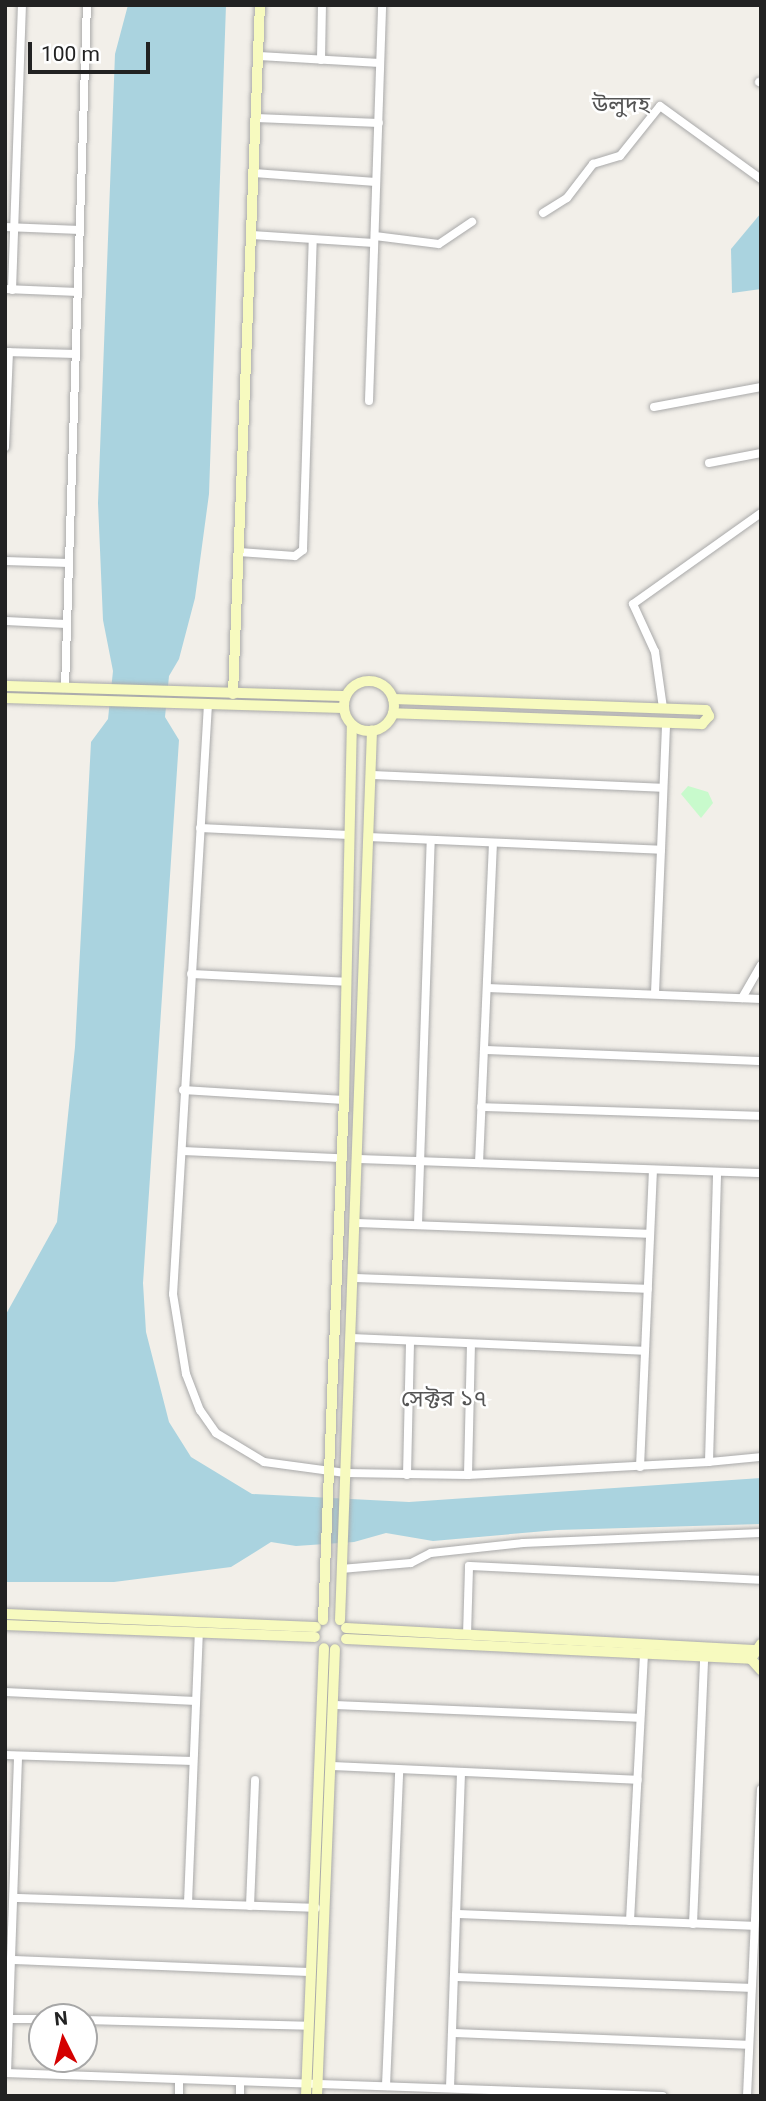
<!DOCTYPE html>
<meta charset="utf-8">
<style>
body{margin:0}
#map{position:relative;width:766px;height:2101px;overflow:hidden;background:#f2efe9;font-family:Roboto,"Noto Sans Bengali",sans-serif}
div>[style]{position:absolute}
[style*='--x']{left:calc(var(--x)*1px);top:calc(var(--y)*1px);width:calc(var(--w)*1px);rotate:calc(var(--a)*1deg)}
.park>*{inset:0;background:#c8facc}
.water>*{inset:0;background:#aad3df}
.roads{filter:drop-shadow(0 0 2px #a9a9a9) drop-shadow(0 0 2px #a9a9a9)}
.street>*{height:8px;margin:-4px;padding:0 4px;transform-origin:4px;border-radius:4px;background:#fff}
.secondary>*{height:10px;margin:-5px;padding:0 5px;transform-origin:5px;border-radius:5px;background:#f7fabf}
.secondary>.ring{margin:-5px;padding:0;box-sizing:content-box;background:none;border:10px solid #f7fabf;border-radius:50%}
span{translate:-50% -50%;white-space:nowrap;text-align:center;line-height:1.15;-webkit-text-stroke:5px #fff;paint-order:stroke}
.quarter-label{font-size:23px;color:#555}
.frame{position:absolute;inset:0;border:7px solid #222;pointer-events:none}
.north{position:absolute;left:28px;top:2003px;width:70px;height:70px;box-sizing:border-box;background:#fff;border:2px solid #a7a7a7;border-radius:50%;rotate:354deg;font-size:19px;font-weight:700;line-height:28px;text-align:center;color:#222}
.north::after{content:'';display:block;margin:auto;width:24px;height:32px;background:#d40000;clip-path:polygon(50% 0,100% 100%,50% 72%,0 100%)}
.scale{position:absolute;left:28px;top:42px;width:122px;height:32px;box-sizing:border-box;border:4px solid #222;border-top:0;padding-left:9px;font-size:21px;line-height:24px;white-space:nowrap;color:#222;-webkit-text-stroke:5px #fff;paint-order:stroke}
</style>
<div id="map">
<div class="park">
<div style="clip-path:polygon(688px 786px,708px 792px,713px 803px,701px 818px,681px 794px)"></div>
</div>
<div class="water">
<div style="clip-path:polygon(128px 5px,226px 5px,209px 494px,195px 598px,179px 659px,169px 676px,165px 717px,179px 740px,143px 1283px,146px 1332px,169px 1422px,191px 1457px,252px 1494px,409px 1502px,761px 1478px,761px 1524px,557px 1530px,433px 1541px,386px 1533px,354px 1542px,296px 1546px,271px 1542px,231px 1567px,114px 1582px,5px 1582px,5px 1316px,57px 1222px,75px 1047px,91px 742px,108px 719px,113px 671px,103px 620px,98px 503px,115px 54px)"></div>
<div style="clip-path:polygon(761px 213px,761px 289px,732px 293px,731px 249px)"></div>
</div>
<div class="roads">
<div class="street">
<div style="--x:259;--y:56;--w:121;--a:3.3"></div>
<div style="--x:321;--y:60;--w:55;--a:-89"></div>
<div style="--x:759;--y:82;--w:2;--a:27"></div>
<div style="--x:256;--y:118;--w:123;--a:2.3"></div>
<div style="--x:254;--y:173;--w:122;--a:4.2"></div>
<div style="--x:543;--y:213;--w:28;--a:-32"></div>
<div style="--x:567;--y:198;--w:43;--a:-52.6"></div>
<div style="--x:593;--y:164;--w:28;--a:-17"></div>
<div style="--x:620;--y:156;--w:64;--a:-51.3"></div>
<div style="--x:660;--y:106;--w:125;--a:35.9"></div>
<div style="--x:5;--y:227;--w:75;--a:2.3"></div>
<div style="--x:252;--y:235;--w:122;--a:3.8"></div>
<div style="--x:375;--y:236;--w:64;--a:7.1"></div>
<div style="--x:439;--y:244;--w:40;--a:-34"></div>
<div style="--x:5;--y:289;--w:73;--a:2.4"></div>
<div style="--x:12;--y:290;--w:285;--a:-88"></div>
<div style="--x:5;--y:352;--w:71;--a:1.6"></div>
<div style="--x:369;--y:401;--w:396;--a:-88.1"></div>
<div style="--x:654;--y:407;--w:109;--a:-10.6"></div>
<div style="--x:5;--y:447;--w:95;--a:-87.6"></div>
<div style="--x:709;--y:463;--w:53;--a:-10.9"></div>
<div style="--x:239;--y:552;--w:56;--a:4.1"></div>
<div style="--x:295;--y:556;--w:10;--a:-37"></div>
<div style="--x:303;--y:550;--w:310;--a:-88.2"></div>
<div style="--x:5;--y:561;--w:64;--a:1.8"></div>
<div style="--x:5;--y:621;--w:62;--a:2.8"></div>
<div style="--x:65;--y:688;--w:683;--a:-88.16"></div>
<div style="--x:208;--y:704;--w:591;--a:93.39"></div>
<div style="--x:173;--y:1294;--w:81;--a:80.8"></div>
<div style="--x:186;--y:1374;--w:39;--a:69"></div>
<div style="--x:200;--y:1410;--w:28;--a:55"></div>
<div style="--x:216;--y:1433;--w:56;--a:31.1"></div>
<div style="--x:264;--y:1462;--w:82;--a:7.7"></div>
<div style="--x:345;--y:1473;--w:123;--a:0.9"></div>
<div style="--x:468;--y:1475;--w:241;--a:-3.1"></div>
<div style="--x:709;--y:1462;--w:290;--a:-88.4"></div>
<div style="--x:663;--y:708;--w:57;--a:-98.1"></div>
<div style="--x:655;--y:652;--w:53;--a:-114.6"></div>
<div style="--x:633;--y:604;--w:157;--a:-35.4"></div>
<div style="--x:371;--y:775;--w:292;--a:2.5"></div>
<div style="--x:200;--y:828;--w:149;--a:2.7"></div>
<div style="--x:368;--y:837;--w:293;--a:2.5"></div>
<div style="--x:661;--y:850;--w:143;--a:92.4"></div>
<div style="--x:661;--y:850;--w:127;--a:-87.7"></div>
<div style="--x:191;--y:974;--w:156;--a:2.9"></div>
<div style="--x:487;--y:988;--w:274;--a:2.3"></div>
<div style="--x:742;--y:998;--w:38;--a:-60"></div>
<div style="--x:484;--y:1050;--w:277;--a:2.3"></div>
<div style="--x:183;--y:1090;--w:161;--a:3.6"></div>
<div style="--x:481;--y:1107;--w:280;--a:1.8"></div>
<div style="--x:183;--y:1151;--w:157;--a:2.6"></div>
<div style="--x:356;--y:1159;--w:405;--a:2"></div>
<div style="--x:479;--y:1163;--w:320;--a:-87.5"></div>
<div style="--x:354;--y:1223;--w:296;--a:2.1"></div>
<div style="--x:418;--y:1224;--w:384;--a:-88.1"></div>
<div style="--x:353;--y:1278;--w:295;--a:2.1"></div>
<div style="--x:350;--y:1338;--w:295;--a:2.5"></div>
<div style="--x:709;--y:1462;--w:52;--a:-5.5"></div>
<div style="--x:640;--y:1467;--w:297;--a:-87.5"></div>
<div style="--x:407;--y:1475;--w:133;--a:-88.7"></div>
<div style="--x:468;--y:1475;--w:131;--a:-88.7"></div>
<div style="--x:341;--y:1569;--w:70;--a:-4.9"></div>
<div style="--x:411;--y:1563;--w:22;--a:-27"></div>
<div style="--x:431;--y:1553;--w:93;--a:-6.2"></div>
<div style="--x:523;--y:1543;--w:238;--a:-2.4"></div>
<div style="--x:467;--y:1635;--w:69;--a:-88.3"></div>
<div style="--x:469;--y:1566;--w:292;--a:2.7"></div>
<div style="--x:5;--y:1692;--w:191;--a:2.7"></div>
<div style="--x:333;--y:1705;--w:307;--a:2.4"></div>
<div style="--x:5;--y:1755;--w:188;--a:1.8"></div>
<div style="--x:331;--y:1766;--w:307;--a:2.6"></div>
<div style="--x:15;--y:1898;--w:301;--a:1.9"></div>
<div style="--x:188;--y:1903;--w:271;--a:-87.7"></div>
<div style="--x:250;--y:1906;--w:126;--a:-87.7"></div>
<div style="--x:456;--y:1914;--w:298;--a:2.3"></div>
<div style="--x:630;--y:1921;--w:268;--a:-87"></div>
<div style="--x:693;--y:1924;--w:268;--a:-87.6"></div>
<div style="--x:12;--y:1960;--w:299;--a:2.3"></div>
<div style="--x:454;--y:1977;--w:296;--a:2.1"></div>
<div style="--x:10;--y:2019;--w:32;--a:0"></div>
<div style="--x:84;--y:2020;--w:224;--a:1.5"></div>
<div style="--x:452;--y:2033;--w:297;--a:2.3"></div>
<div style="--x:5;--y:2073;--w:658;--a:2"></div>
<div style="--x:7;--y:2073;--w:317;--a:-88"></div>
<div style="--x:386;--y:2086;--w:316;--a:-87.6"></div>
<div style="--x:450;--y:2088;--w:315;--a:-88"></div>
<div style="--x:179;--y:2096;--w:16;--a:-90"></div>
<div style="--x:240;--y:2096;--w:14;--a:-90"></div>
<div style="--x:747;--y:2096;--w:307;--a:-87.4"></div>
</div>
<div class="secondary">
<div class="ring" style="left:344px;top:681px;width:40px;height:40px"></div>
<div style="--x:5;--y:686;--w:340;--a:1.7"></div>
<div style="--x:233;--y:694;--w:690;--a:-87.76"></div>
<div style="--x:5;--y:698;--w:338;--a:1.7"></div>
<div style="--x:393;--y:699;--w:313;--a:2"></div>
<div style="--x:706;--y:710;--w:7;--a:63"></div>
<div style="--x:709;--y:716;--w:11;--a:131"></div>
<div style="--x:702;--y:724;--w:309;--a:-178"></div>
<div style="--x:5;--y:1614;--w:311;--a:2.4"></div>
<div style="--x:323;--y:1620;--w:520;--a:-87.69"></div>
<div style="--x:344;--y:1100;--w:375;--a:-88.8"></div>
<div style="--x:340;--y:1620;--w:890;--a:-87.94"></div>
<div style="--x:5;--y:1625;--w:310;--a:2.2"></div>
<div style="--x:346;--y:1628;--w:408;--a:3.1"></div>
<div style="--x:346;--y:1639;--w:405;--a:2.8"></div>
<div style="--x:761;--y:1644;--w:18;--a:124"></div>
<div style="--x:751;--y:1659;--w:15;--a:48"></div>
<div style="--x:306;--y:2096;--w:448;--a:-87.7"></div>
<div style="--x:317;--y:2096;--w:447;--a:-87.7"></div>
</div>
</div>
<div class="quarter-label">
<span style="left:621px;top:105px">উলুদহ</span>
<span style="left:444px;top:1399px">সেক্টর ১৭</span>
</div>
<div class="frame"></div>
<div class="north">N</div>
<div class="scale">100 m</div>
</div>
